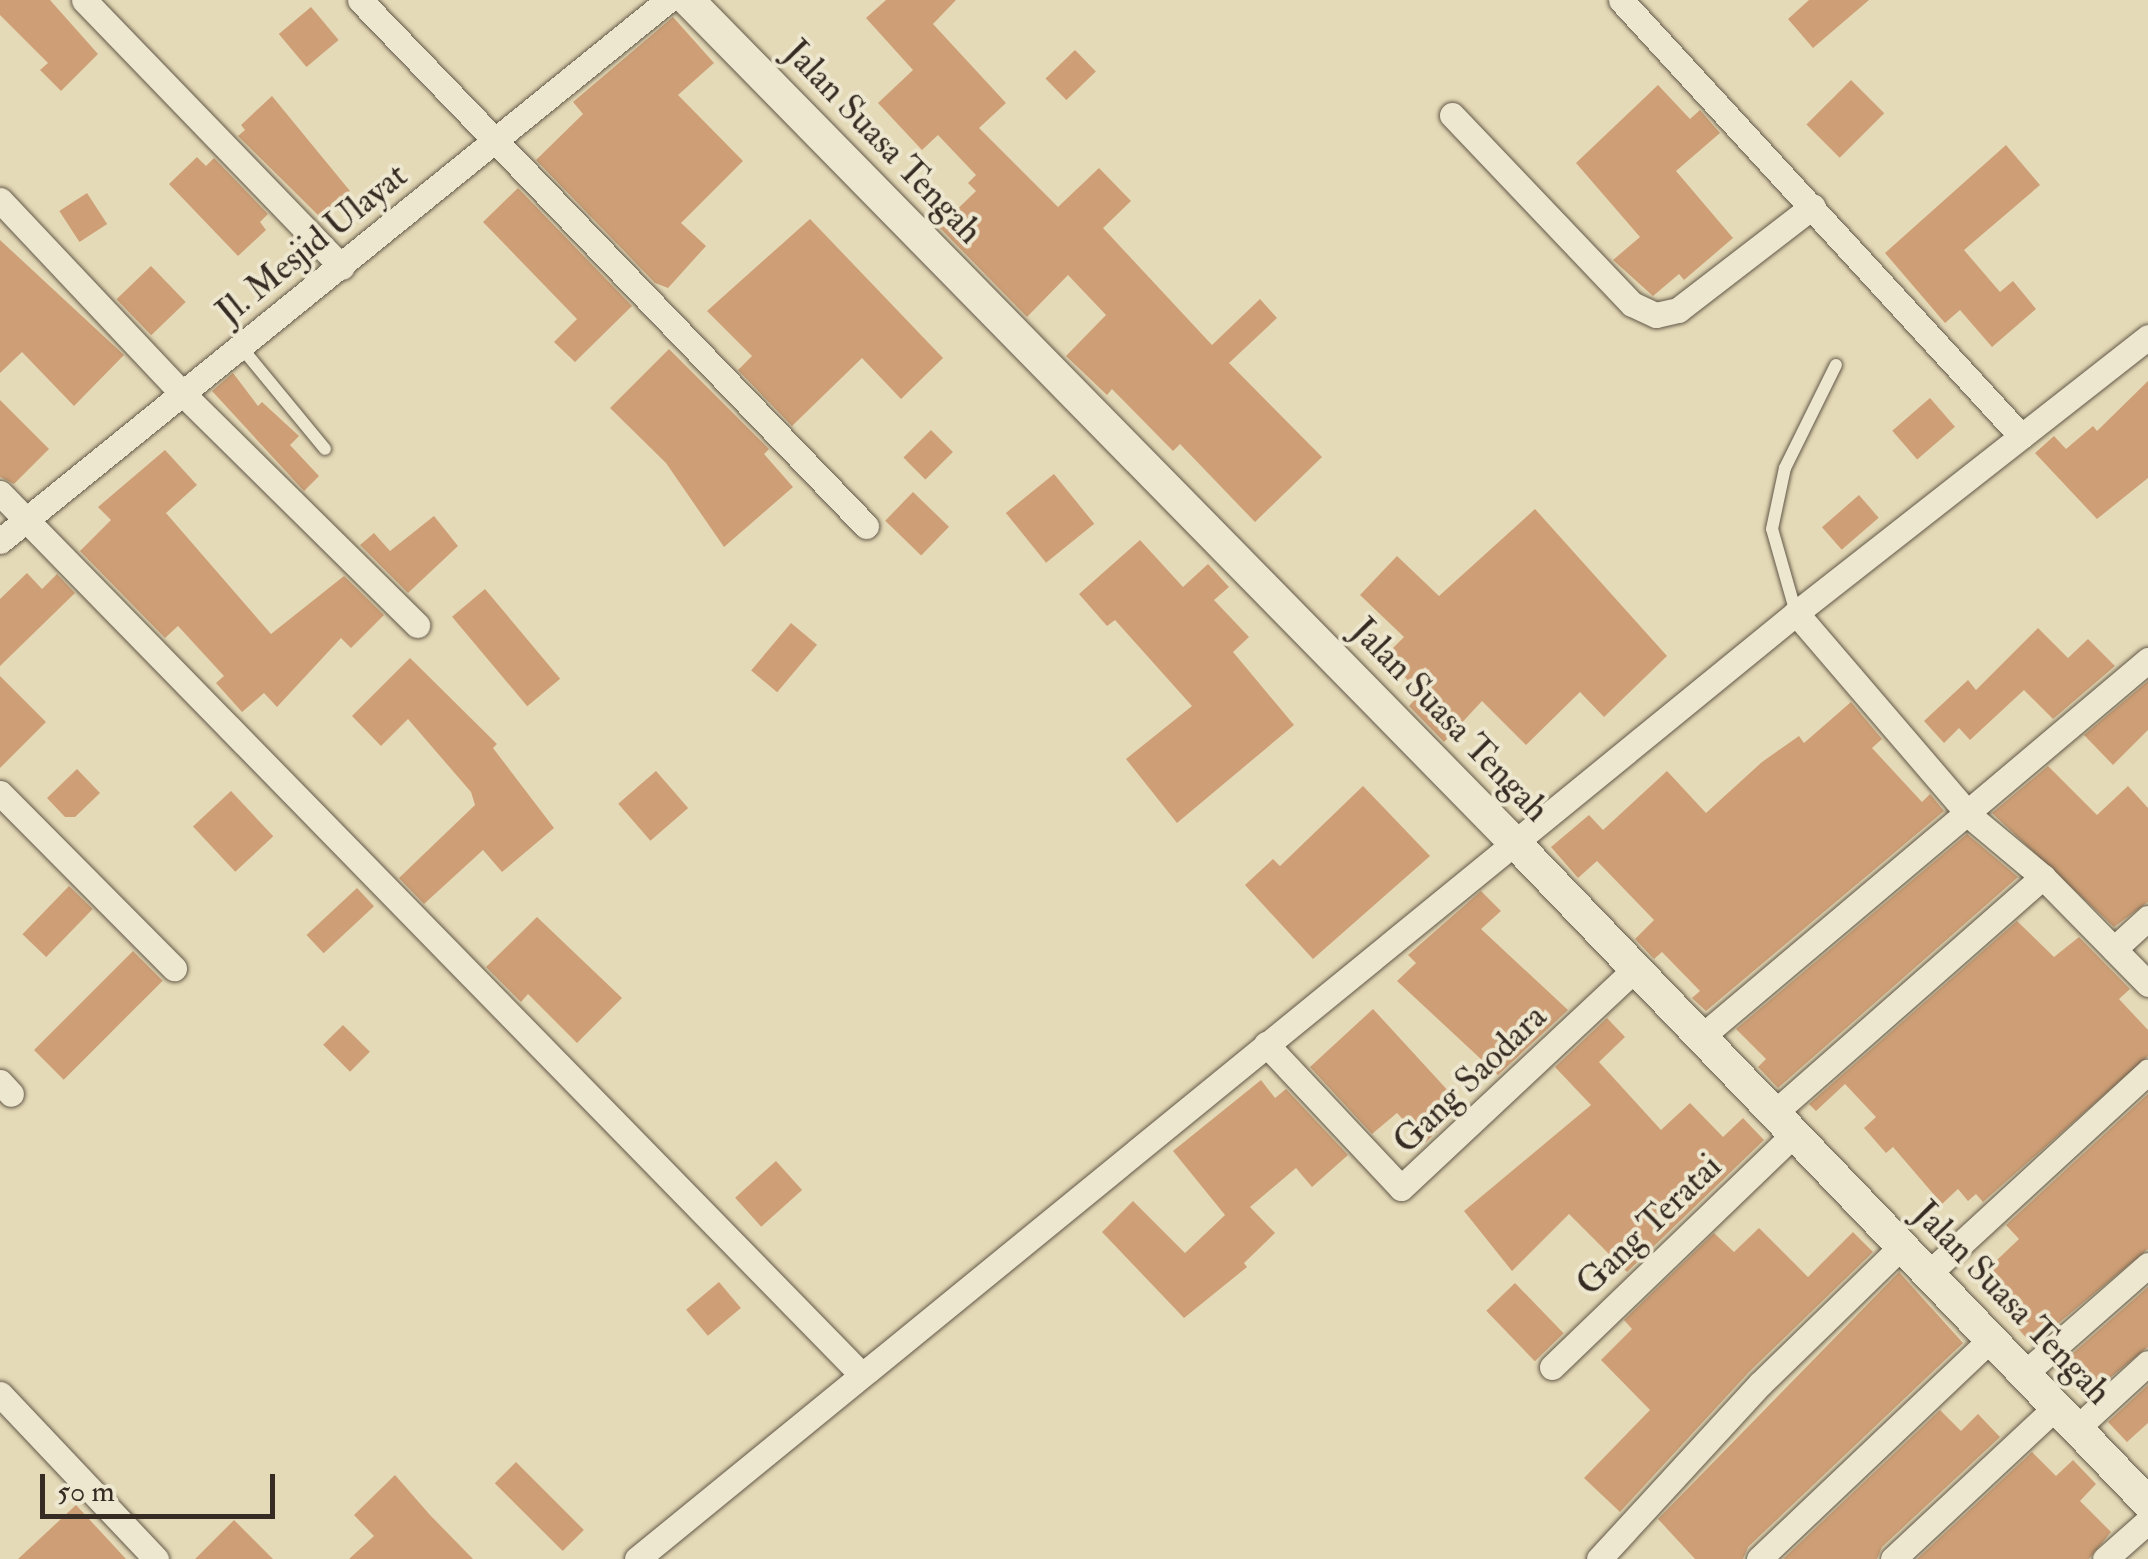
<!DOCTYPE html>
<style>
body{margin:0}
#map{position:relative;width:2148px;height:1559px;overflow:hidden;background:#e5dab7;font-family:"IM FELL Double Pica",serif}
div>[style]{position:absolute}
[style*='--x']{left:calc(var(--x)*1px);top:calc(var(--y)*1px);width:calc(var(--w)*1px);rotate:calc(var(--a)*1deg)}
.building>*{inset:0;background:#ce9f76;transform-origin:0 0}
.roads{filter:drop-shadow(0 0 2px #625848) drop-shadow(0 0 2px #625848)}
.service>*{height:12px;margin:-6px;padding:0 6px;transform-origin:6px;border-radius:6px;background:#eee7d0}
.minor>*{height:25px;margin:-12.5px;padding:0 12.5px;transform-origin:12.5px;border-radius:12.5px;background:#eee7d0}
.tertiary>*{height:32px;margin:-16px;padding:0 16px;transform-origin:16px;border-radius:16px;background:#eee7d0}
span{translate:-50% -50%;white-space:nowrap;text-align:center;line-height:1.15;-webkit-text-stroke:8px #eee7d0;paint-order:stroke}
.street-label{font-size:35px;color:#362c23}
.scale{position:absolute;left:40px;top:1474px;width:235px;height:45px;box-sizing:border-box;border:5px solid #362c23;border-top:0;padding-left:12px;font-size:30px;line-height:35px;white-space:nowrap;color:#362c23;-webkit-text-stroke:8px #eee7d0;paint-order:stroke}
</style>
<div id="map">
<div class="building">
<div style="clip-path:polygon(0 0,50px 0,98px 54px,61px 91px,40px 70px,48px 63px,0 15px)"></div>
<div style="clip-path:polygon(886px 0,956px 0,933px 24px,1006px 103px,979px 128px,1058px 207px,1099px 168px,1131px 201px,1103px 228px,1212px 345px,1260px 299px,1277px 318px,1229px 363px,1322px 457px,1255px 522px,1180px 444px,1173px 451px,1112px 389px,1107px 395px,1066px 356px,1106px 315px,1068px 275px,1027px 317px,939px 227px,976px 191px,968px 183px,976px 175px,938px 135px,922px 150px,878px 103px,913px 70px,866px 18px)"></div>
<div style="clip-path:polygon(1809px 0,1869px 0,1813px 48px,1788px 19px)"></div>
<div style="left:311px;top:7px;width:43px;height:42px;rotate:50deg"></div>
<div style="clip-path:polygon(673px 17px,714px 63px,678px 95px,743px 161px,681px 223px,706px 246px,668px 288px,655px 283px,536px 160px,583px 114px,573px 102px)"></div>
<div style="left:1075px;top:50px;width:30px;height:41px;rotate:46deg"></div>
<div style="left:1851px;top:80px;width:47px;height:63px;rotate:45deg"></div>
<div style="clip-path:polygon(1658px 85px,1690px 119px,1700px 110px,1720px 133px,1676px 171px,1733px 238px,1684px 280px,1679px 274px,1653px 296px,1613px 260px,1640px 237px,1576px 163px)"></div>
<div style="clip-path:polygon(272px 96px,350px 191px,321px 218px,238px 136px,245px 130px,241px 125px)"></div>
<div style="clip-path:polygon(2006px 145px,2040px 185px,1964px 250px,2000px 292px,2013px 281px,2036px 309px,1992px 347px,1960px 310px,1945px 323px,1885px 253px)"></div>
<div style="clip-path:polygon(197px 157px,206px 166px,214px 158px,268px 214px,260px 222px,266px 230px,238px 256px,169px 184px)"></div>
<div style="clip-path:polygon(518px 188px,632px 306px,575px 362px,554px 342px,577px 319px,483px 222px)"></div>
<div style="left:87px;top:193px;width:37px;height:33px;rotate:57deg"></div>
<div style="clip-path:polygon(810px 219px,943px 358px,901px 399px,862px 358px,792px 426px,738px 370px,752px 356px,707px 311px)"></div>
<div style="clip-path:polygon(0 240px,124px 355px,74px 406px,22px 352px,0 373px)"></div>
<div style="left:151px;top:266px;width:50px;height:48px;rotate:46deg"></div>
<div style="clip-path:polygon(669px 349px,769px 449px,764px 454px,793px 487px,724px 547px,666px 463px,610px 408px)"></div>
<div style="clip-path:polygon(233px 373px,258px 406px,262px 402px,299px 436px,290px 445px,319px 476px,304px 491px,212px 391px)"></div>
<div style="clip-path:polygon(2148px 381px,2148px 478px,2097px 519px,2035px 453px,2054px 436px,2066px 449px,2093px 426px,2097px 431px)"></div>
<div style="left:1930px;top:398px;width:38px;height:50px;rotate:49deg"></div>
<div style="clip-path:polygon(0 400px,49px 449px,14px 484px,0 477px)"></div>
<div style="left:931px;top:430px;width:31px;height:39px;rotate:45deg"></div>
<div style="clip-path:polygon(165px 450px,197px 485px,166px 513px,271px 634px,344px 576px,384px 615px,351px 648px,341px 638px,277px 707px,264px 693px,242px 712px,216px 683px,224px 676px,178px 626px,165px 638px,80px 551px,111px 520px,98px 507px)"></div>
<div style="left:1054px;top:474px;width:64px;height:62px;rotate:51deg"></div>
<div style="left:913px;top:492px;width:50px;height:40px;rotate:44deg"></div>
<div style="left:1859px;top:495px;width:30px;height:49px;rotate:49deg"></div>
<div style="clip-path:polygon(1535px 509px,1667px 656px,1604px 717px,1580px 692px,1526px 745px,1482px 701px,1444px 742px,1409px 706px,1421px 693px,1384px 657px,1404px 637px,1360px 595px,1397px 556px,1439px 596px)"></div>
<div style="clip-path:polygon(434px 516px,458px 546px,408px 593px,360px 545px,374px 533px,390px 551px)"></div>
<div style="clip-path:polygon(1140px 540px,1183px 587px,1208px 564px,1229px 587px,1214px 600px,1249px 637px,1233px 652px,1294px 725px,1177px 823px,1126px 759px,1192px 706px,1115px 620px,1107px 626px,1079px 594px)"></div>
<div style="clip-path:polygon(27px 573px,42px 589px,57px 574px,75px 593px,0 666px,0 599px)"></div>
<div style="left:485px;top:589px;width:117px;height:43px;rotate:50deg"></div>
<div style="left:791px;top:623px;width:34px;height:62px;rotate:40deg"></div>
<div style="clip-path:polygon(2038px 628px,2068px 658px,2088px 639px,2115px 666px,2053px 719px,2024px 690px,1970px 740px,1959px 728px,1944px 743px,1924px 721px,1968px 680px,1976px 690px)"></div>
<div style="clip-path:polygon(410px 658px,497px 744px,493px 748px,554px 828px,502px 872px,483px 850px,424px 904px,399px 878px,475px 805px,471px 792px,408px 719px,381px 746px,352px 716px)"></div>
<div style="clip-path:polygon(0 676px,46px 722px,0 768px)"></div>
<div style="clip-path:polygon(2148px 681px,2148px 730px,2113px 765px,2084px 735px)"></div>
<div style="clip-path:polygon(1851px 702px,1882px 739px,1872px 748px,1922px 802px,1930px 794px,1944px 811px,1706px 1011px,1692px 998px,1700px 991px,1662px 952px,1654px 959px,1635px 939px,1654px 920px,1597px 861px,1578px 878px,1551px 847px,1589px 815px,1603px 830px,1667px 771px,1706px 813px,1762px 762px,1799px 736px,1804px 743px)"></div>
<div style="clip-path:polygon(2048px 766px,2097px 815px,2128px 786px,2148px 808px,2148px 902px,2114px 927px,1992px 813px)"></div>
<div style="clip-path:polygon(77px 769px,100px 793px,75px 817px,65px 817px,47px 798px)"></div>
<div style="left:656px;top:771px;width:49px;height:50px;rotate:49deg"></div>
<div style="clip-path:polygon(1363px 786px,1430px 856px,1313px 959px,1245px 885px,1273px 859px,1280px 866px)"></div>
<div style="left:231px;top:791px;width:62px;height:52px;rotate:47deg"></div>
<div style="clip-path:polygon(1967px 834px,2018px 877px,1778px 1088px,1758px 1067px,1766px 1059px,1736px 1029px)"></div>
<div style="left:69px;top:886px;width:33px;height:67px;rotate:44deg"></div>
<div style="left:357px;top:888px;width:25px;height:69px;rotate:47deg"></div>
<div style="clip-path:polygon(1481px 891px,1501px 911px,1481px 929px,1568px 1010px,1498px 1075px,1397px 981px,1416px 963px,1408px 955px)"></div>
<div style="clip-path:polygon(537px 917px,622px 998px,577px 1043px,528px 994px,521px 1002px,486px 967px)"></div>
<div style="clip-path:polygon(2017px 921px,2054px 957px,2079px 937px,2130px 989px,2119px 999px,2148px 1030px,2148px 1056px,1983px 1202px,1976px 1194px,1968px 1201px,1958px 1189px,1942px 1204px,1893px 1147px,1886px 1153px,1864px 1128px,1876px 1117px,1845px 1084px,1816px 1111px,1809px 1104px)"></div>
<div style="left:133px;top:951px;width:42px;height:140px;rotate:45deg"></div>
<div style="clip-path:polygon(1373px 1009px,1463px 1107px,1425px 1143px,1397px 1113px,1372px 1134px,1310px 1067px)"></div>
<div style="clip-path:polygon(1607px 1018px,1625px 1037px,1599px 1062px,1661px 1130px,1690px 1103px,1723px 1137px,1743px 1118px,1764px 1140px,1627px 1272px,1569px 1214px,1512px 1271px,1464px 1211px,1591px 1105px,1555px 1067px)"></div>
<div style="left:343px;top:1025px;width:38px;height:28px;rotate:45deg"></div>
<div style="clip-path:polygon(1261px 1080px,1275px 1098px,1286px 1089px,1348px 1155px,1312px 1187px,1296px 1168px,1250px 1207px,1275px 1233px,1244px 1263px,1247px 1267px,1184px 1318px,1102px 1232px,1133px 1201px,1185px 1253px,1225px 1215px,1173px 1151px)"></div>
<div style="clip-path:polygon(2148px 1094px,2148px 1249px,2032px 1345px,1977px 1279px,2019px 1239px,2006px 1225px)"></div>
<div style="left:776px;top:1161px;width:39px;height:55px;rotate:48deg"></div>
<div style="clip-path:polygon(1759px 1228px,1808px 1277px,1853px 1232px,1873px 1252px,1749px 1372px,1620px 1512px,1584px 1478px,1650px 1410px,1601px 1360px,1632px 1329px,1624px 1320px,1714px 1233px,1734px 1252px)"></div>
<div style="clip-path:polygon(1899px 1272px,1963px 1343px,1748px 1547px,1743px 1559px,1695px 1559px,1658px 1519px)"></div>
<div style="left:719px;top:1282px;width:34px;height:43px;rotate:50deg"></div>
<div style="left:1515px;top:1283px;width:70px;height:40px;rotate:46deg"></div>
<div style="clip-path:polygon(2148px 1287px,2148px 1347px,2085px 1398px,2056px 1368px)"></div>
<div style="clip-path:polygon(2148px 1385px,2148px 1423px,2127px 1442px,2108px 1422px)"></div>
<div style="clip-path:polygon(1940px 1410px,1961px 1431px,1978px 1414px,2000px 1437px,1882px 1547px,1877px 1559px,1783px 1559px)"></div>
<div style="clip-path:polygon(2032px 1452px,2056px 1476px,2073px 1460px,2096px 1484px,2080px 1501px,2111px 1532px,2089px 1559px,1917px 1559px)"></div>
<div style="left:516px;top:1462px;width:96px;height:30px;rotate:45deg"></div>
<div style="clip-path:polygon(395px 1475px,430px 1515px,473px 1559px,349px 1559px,374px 1536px,354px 1515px)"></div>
<div style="clip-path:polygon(76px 1505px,126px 1559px,18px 1559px)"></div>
<div style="clip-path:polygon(234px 1520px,273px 1559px,195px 1559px)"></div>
</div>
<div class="roads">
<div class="service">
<div style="--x:241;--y:347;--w:132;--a:50.5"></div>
<div style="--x:1796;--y:613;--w:87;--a:-105.9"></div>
<div style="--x:1772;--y:529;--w:62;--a:-78"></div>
<div style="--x:1785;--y:468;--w:115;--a:-63.7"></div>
</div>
<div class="minor">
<div style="--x:84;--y:0;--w:371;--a:46"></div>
<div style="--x:360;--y:0;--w:730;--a:46.11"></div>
<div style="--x:1621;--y:0;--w:592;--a:47.47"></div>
<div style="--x:1452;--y:115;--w:261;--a:46.4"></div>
<div style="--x:1632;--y:304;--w:26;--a:25"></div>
<div style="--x:1656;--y:315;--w:23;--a:-13"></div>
<div style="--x:1678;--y:310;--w:170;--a:-37.6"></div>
<div style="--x:0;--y:200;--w:267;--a:46.7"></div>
<div style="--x:183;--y:394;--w:329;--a:44.6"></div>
<div style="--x:0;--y:493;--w:1232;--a:45.66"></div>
<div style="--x:0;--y:541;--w:860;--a:-39"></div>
<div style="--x:1796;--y:613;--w:267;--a:49.4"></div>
<div style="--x:1970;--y:816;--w:95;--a:39.9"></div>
<div style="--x:2043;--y:877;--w:150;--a:45.5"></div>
<div style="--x:0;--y:793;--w:247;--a:45.2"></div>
<div style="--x:2114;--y:949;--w:46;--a:-42.4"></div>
<div style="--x:1701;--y:1037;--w:585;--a:-40.14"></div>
<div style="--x:1266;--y:1044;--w:197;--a:46.8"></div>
<div style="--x:1401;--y:1188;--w:320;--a:-43.1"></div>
<div style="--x:0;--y:1082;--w:16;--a:47"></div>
<div style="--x:1774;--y:1113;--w:358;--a:-41.3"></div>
<div style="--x:1928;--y:1274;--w:299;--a:-42.6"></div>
<div style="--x:1552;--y:1367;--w:336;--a:-43.9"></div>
<div style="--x:2024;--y:1374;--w:165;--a:-41.3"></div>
<div style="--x:0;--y:1394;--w:227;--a:46.6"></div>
<div style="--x:2077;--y:1428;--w:96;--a:-42.5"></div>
<div style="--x:637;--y:1559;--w:1496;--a:-39.22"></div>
<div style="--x:1796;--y:613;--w:447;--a:-38.1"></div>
<div style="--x:1599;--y:1559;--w:238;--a:-47.4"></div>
<div style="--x:1760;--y:1384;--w:198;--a:-44.2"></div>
<div style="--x:1759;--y:1559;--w:320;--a:-43.5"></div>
<div style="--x:1893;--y:1559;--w:223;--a:-43"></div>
<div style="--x:2105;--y:1559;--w:57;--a:-41.5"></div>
</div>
<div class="tertiary">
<div style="--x:688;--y:0;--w:1185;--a:45.55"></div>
<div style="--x:1518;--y:846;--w:910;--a:46.2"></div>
</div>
</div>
<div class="street-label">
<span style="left:883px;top:142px;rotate:46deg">Jalan Suasa Tengah</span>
<span style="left:312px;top:244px;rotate:-39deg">Jl. Mesjid Ulayat</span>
<span style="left:1450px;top:720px;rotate:46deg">Jalan Suasa Tengah</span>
<span style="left:1470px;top:1079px;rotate:-44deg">Gang Saodara</span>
<span style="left:1649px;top:1225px;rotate:-44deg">Gang Teratai</span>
<span style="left:2012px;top:1303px;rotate:46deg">Jalan Suasa Tengah</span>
</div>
<div class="scale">50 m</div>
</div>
